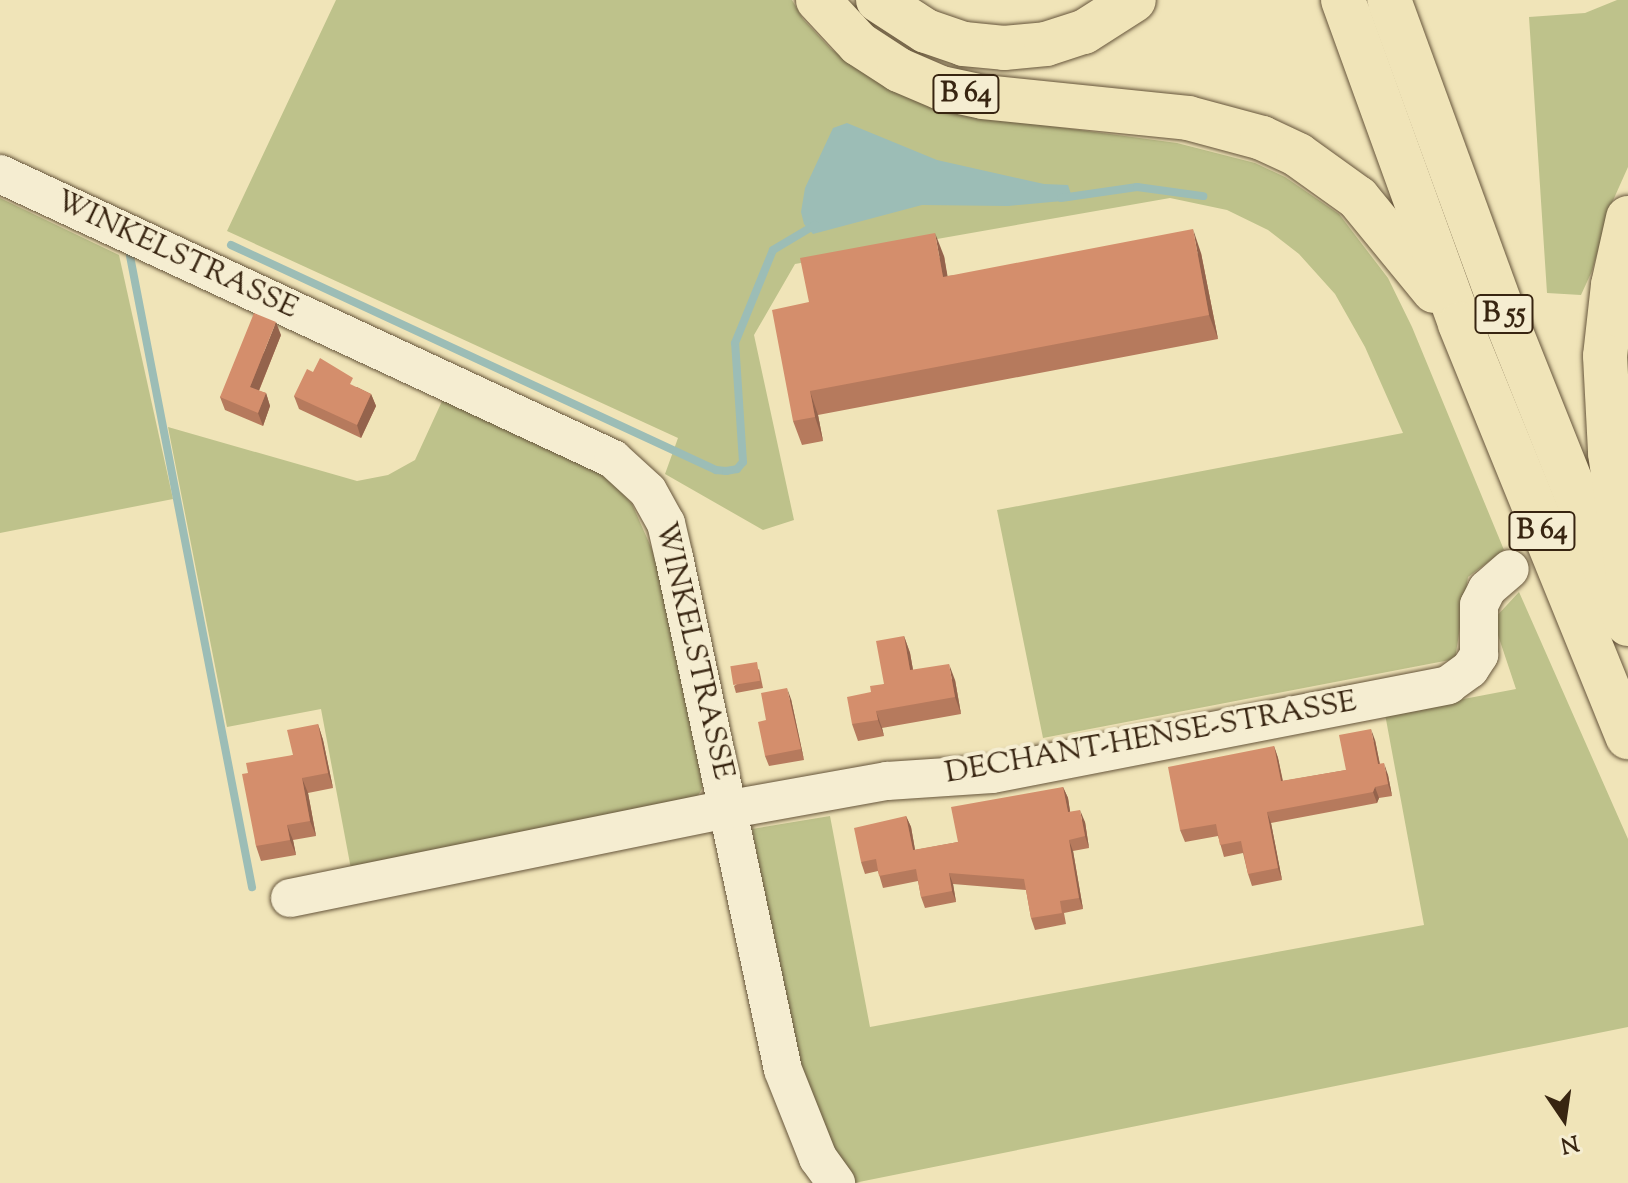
<!DOCTYPE html>
<style>
body{margin:0}
#map{position:relative;width:1628px;height:1183px;overflow:hidden;background:#f0e4b8;font-family:"Sorts Mill Goudy",serif}
div>[style]{position:absolute}
[style*='--x']{left:calc(var(--x)*1px);top:calc(var(--y)*1px);width:calc(var(--w)*1px);rotate:calc(var(--a)*1deg)}
.green>*{inset:0;background:#bec28b}
.water>*{inset:0;background:#9cbdb6}
.stream>*{height:8px;margin:-4px;padding:0 4px;transform-origin:4px;border-radius:4px;background:#9cbdb6}
.roads{filter:drop-shadow(0 0 2px #66553b) drop-shadow(0 0 2px #66553b)}
.minor>*{height:38px;margin:-19px;padding:0 19px;transform-origin:19px;border-radius:19px;background:#f5edd1}
.highway>*{height:44px;margin:-22px;padding:0 22px;transform-origin:22px;border-radius:22px;background:#f0e4b8}
.wall>*{inset:0;background:#b67a5d}
.shaded-wall>*{inset:0;background:#94634c}
.building>*{inset:0;background:#d48e6c;transform-origin:0 0}
span{translate:-50% -50%;white-space:nowrap;text-align:center;line-height:1.15;-webkit-text-stroke:8px #f5edd1;paint-order:stroke}
.shield-label span{padding:2px 6px;background:#f5edd1;border:2px solid;border-radius:6px;-webkit-text-stroke-width:0}
.shield-label{font-size:28px;color:#382511;font-weight:700}
.street-label{font-size:30px;color:#382511}
.north{position:absolute;left:1524px;top:1079px;width:80px;height:80px;-webkit-text-stroke:6px #f5edd1;paint-order:stroke;rotate:167deg;font-size:22px;font-weight:700;line-height:32px;text-align:center;color:#382511}
.north::after{content:'';display:block;margin:auto;width:28px;height:36px;background:#382511;clip-path:polygon(50% 0,100% 100%,50% 72%,0 100%)}
</style>
<div id="map">
<div class="green">
<div style="clip-path:polygon(336px 0,792px 0,803px 19px,831px 49px,862px 70px,983px 117px,1177px 143px,1255px 163px,1285px 177px,1339px 214px,1388px 278px,1412px 327px,1504px 550px,1468px 577px,1455px 659px,1043px 738px,997px 510px,1403px 433px,1365px 347px,1335px 294px,1299px 254px,1268px 230px,1227px 210px,1170px 198px,795px 264px,754px 335px,794px 520px,763px 530px,665px 474px,678px 438px,227px 231px)"></div>
<div style="clip-path:polygon(1617px 0,1628px 0,1628px 167px,1611px 205px,1592px 271px,1581px 295px,1547px 293px,1529px 17px,1585px 13px)"></div>
<div style="clip-path:polygon(0 198px,119px 255px,173px 499px,0 533px)"></div>
<div style="clip-path:polygon(443px 399px,605px 473px,632px 504px,658px 563px,703px 787px,693px 804px,351px 869px,321px 709px,227px 727px,168px 427px,357px 481px,388px 475px,415px 460px)"></div>
<div style="clip-path:polygon(1519px 592px,1628px 839px,1628px 1027px,854px 1183px,833px 1154px,798px 1065px,752px 829px,830px 816px,870px 1027px,1424px 925px,1385px 714px,1516px 689px,1493px 620px)"></div>
</div>
<div class="water">
<div style="clip-path:polygon(847px 123px,937px 160px,1044px 184px,1068px 185px,1073px 200px,1008px 206px,922px 205px,813px 234px,804px 224px,801px 212px,805px 188px,833px 128px)"></div>
</div>
<div class="stream">
<div style="--x:1061;--y:198;--w:77;--a:-8.2"></div>
<div style="--x:1137;--y:187;--w:67;--a:7.8"></div>
<div style="--x:231;--y:245;--w:535;--a:24.89"></div>
<div style="--x:716;--y:470;--w:10;--a:6"></div>
<div style="--x:726;--y:471;--w:11;--a:-10"></div>
<div style="--x:737;--y:469;--w:9;--a:-49"></div>
<div style="--x:743;--y:462;--w:119;--a:-93.8"></div>
<div style="--x:735;--y:343;--w:100;--a:-67.8"></div>
<div style="--x:773;--y:250;--w:49;--a:-30.8"></div>
<div style="--x:130;--y:256;--w:643;--a:79.06"></div>
</div>
<div class="roads">
<div class="minor">
<div style="--x:0;--y:174;--w:676;--a:24.93"></div>
<div style="--x:613;--y:459;--w:47;--a:42.4"></div>
<div style="--x:648;--y:491;--w:37;--a:61"></div>
<div style="--x:666;--y:523;--w:35;--a:77"></div>
<div style="--x:674;--y:557;--w:524;--a:78"></div>
<div style="--x:783;--y:1070;--w:95;--a:68.3"></div>
<div style="--x:818;--y:1158;--w:31;--a:54"></div>
<div style="--x:290;--y:898;--w:433;--a:-11.5"></div>
<div style="--x:714;--y:812;--w:176;--a:-10.2"></div>
<div style="--x:887;--y:781;--w:105;--a:-3.8"></div>
<div style="--x:992;--y:774;--w:465;--a:-11"></div>
<div style="--x:1448;--y:685;--w:27;--a:-36"></div>
<div style="--x:1470;--y:669;--w:17;--a:-57"></div>
<div style="--x:1479;--y:655;--w:50;--a:-90"></div>
<div style="--x:1479;--y:605;--w:18;--a:-63"></div>
<div style="--x:1487;--y:589;--w:30;--a:-41"></div>
</div>
<div class="highway">
<div style="--x:818;--y:0;--w:60;--a:47"></div>
<div style="--x:859;--y:44;--w:48;--a:33"></div>
<div style="--x:899;--y:70;--w:46;--a:23.2"></div>
<div style="--x:941;--y:88;--w:43;--a:12.1"></div>
<div style="--x:983;--y:97;--w:206;--a:5.8"></div>
<div style="--x:1188;--y:118;--w:77;--a:15.1"></div>
<div style="--x:1262;--y:138;--w:40;--a:25"></div>
<div style="--x:1298;--y:155;--w:74;--a:35.6"></div>
<div style="--x:1358;--y:198;--w:120;--a:50.7"></div>
<div style="--x:878;--y:0;--w:57;--a:32.9"></div>
<div style="--x:926;--y:31;--w:40;--a:18.9"></div>
<div style="--x:964;--y:44;--w:40;--a:5.7"></div>
<div style="--x:1004;--y:48;--w:42;--a:-5.4"></div>
<div style="--x:1046;--y:44;--w:40;--a:-18"></div>
<div style="--x:1084;--y:32;--w:59;--a:-32.6"></div>
<div style="--x:1343;--y:0;--w:344;--a:70.1"></div>
<div style="--x:1460;--y:324;--w:446;--a:67.9"></div>
<div style="--x:1389;--y:0;--w:332;--a:69.9"></div>
<div style="--x:1503;--y:312;--w:336;--a:68.2"></div>
<div style="--x:1628;--y:218;--w:69;--a:102.6"></div>
<div style="--x:1613;--y:285;--w:71;--a:96.4"></div>
<div style="--x:1605;--y:356;--w:97;--a:87"></div>
<div style="--x:1610;--y:453;--w:123;--a:81.6"></div>
</div>
</div>
<div class="wall">
<div style="clip-path:polygon(1201px 253px,1218px 339px,818px 415px,823px 441px,802px 445px,793px 421px,809px 302px,944px 256px,947px 276px)"></div>
<div style="clip-path:polygon(281px 335px,259px 391px,266px 393px,270px 406px,263px 426px,225px 410px,220px 397px)"></div>
<div style="clip-path:polygon(357px 387px,371px 394px,376px 406px,361px 438px,299px 409px,294px 396px)"></div>
<div style="clip-path:polygon(904px 636px,910px 653px,913px 670px,955px 680px,961px 714px,882px 728px,884px 736px,858px 741px,852px 724px,871px 692px,884px 684px)"></div>
<div style="clip-path:polygon(759px 669px,763px 688px,736px 693px,734px 686px)"></div>
<div style="clip-path:polygon(791px 699px,804px 760px,769px 766px,765px 756px,766px 720px)"></div>
<div style="clip-path:polygon(318px 724px,323px 740px,333px 788px,308px 793px,316px 836px,293px 840px,296px 855px,261px 861px,256px 846px,248px 773px,293px 755px)"></div>
<div style="clip-path:polygon(1375px 740px,1380px 764px,1388px 775px,1392px 796px,1379px 798px,1377px 803px,1271px 823px,1282px 880px,1252px 886px,1248px 874px,1243px 853px,1224px 857px,1218px 836px,1185px 842px,1180px 830px,1274px 746px,1278px 758px,1283px 781px,1346px 770px)"></div>
<div style="clip-path:polygon(1063px 787px,1068px 798px,1070px 812px,1085px 822px,1089px 848px,1073px 851px,1083px 909px,1064px 913px,1066px 924px,1035px 930px,1031px 918px,1026px 890px,953px 884px,956px 902px,925px 908px,921px 897px,918px 881px,883px 888px,878px 871px,865px 874px,861px 862px,906px 816px,911px 827px,915px 850px,958px 842px)"></div>
</div>
<div class="shaded-wall">
<div style="clip-path:polygon(1193px 229px,1201px 253px,1218px 339px,1209px 315px)"></div>
<div style="clip-path:polygon(935px 233px,944px 256px,952px 301px,943px 277px)"></div>
<div style="clip-path:polygon(276px 322px,281px 335px,255px 400px,250px 387px)"></div>
<div style="clip-path:polygon(810px 391px,818px 415px,823px 441px,815px 417px)"></div>
<div style="clip-path:polygon(266px 393px,270px 406px,263px 426px,258px 413px)"></div>
<div style="clip-path:polygon(371px 394px,376px 406px,361px 438px,357px 425px)"></div>
<div style="clip-path:polygon(904px 636px,910px 653px,916px 687px,910px 670px)"></div>
<div style="clip-path:polygon(949px 664px,955px 680px,961px 714px,955px 697px)"></div>
<div style="clip-path:polygon(787px 688px,791px 699px,804px 760px,801px 749px)"></div>
<div style="clip-path:polygon(876px 711px,882px 728px,884px 736px,878px 720px)"></div>
<div style="clip-path:polygon(318px 724px,323px 740px,333px 788px,328px 773px)"></div>
<div style="clip-path:polygon(1371px 729px,1375px 740px,1382px 776px,1378px 764px)"></div>
<div style="clip-path:polygon(1274px 746px,1278px 758px,1285px 793px,1281px 781px)"></div>
<div style="clip-path:polygon(1384px 763px,1388px 775px,1392px 796px,1388px 784px)"></div>
<div style="clip-path:polygon(302px 778px,308px 793px,316px 836px,310px 821px)"></div>
<div style="clip-path:polygon(1063px 787px,1068px 798px,1072px 824px,1068px 812px)"></div>
<div style="clip-path:polygon(1375px 787px,1379px 798px,1377px 803px,1373px 792px)"></div>
<div style="clip-path:polygon(1080px 810px,1085px 822px,1089px 848px,1085px 836px)"></div>
<div style="clip-path:polygon(1267px 812px,1271px 823px,1282px 880px,1278px 868px)"></div>
<div style="clip-path:polygon(906px 816px,911px 827px,917px 861px,913px 850px)"></div>
<div style="clip-path:polygon(287px 825px,293px 840px,296px 855px,290px 840px)"></div>
<div style="clip-path:polygon(1069px 840px,1073px 851px,1083px 909px,1079px 898px)"></div>
<div style="clip-path:polygon(949px 873px,953px 884px,956px 902px,952px 891px)"></div>
</div>
<div class="building">
<div style="clip-path:polygon(1193px 229px,1209px 315px,810px 391px,815px 417px,793px 421px,772px 310px,809px 302px,800px 258px,935px 233px,943px 277px)"></div>
<div style="clip-path:polygon(254px 313px,276px 322px,250px 387px,266px 393px,258px 413px,220px 397px)"></div>
<div style="clip-path:polygon(320px 358px,353px 378px,350px 384px,371px 394px,357px 425px,294px 396px,307px 369px,313px 372px)"></div>
<div style="clip-path:polygon(904px 636px,910px 670px,949px 664px,955px 697px,876px 711px,878px 720px,852px 724px,847px 697px,871px 692px,870px 686px,884px 684px,876px 641px)"></div>
<div style="left:757px;top:662px;width:19px;height:27px;rotate:81deg"></div>
<div style="clip-path:polygon(787px 688px,801px 749px,765px 756px,758px 722px,766px 720px,761px 693px)"></div>
<div style="clip-path:polygon(318px 724px,328px 773px,302px 778px,310px 821px,287px 825px,290px 840px,256px 846px,242px 774px,248px 773px,246px 763px,293px 755px,287px 730px)"></div>
<div style="clip-path:polygon(1371px 729px,1378px 764px,1384px 763px,1388px 784px,1375px 787px,1373px 792px,1267px 812px,1278px 868px,1248px 874px,1241px 841px,1220px 845px,1216px 824px,1180px 830px,1168px 767px,1274px 746px,1281px 781px,1346px 770px,1339px 735px)"></div>
<div style="clip-path:polygon(1063px 787px,1068px 812px,1080px 810px,1085px 836px,1069px 840px,1079px 898px,1060px 901px,1062px 913px,1031px 918px,1024px 879px,949px 873px,952px 891px,921px 897px,916px 869px,879px 876px,876px 859px,861px 862px,854px 828px,906px 816px,913px 850px,958px 842px,951px 807px)"></div>
</div>
<div class="shield-label">
<span style="left:966px;top:94px">B 64</span>
<span style="left:1504px;top:314px">B 55</span>
<span style="left:1542px;top:531px">B 64</span>
</div>
<div class="street-label">
<span style="left:176px;top:256px;rotate:25deg">WINKELSTRASSE</span>
<span style="left:693px;top:651px;rotate:77deg">WINKELSTRASSE</span>
<span style="left:1151px;top:739px;rotate:-10deg">DECHANT-HENSE-STRASSE</span>
</div>
<div class="north">N</div>
</div>
